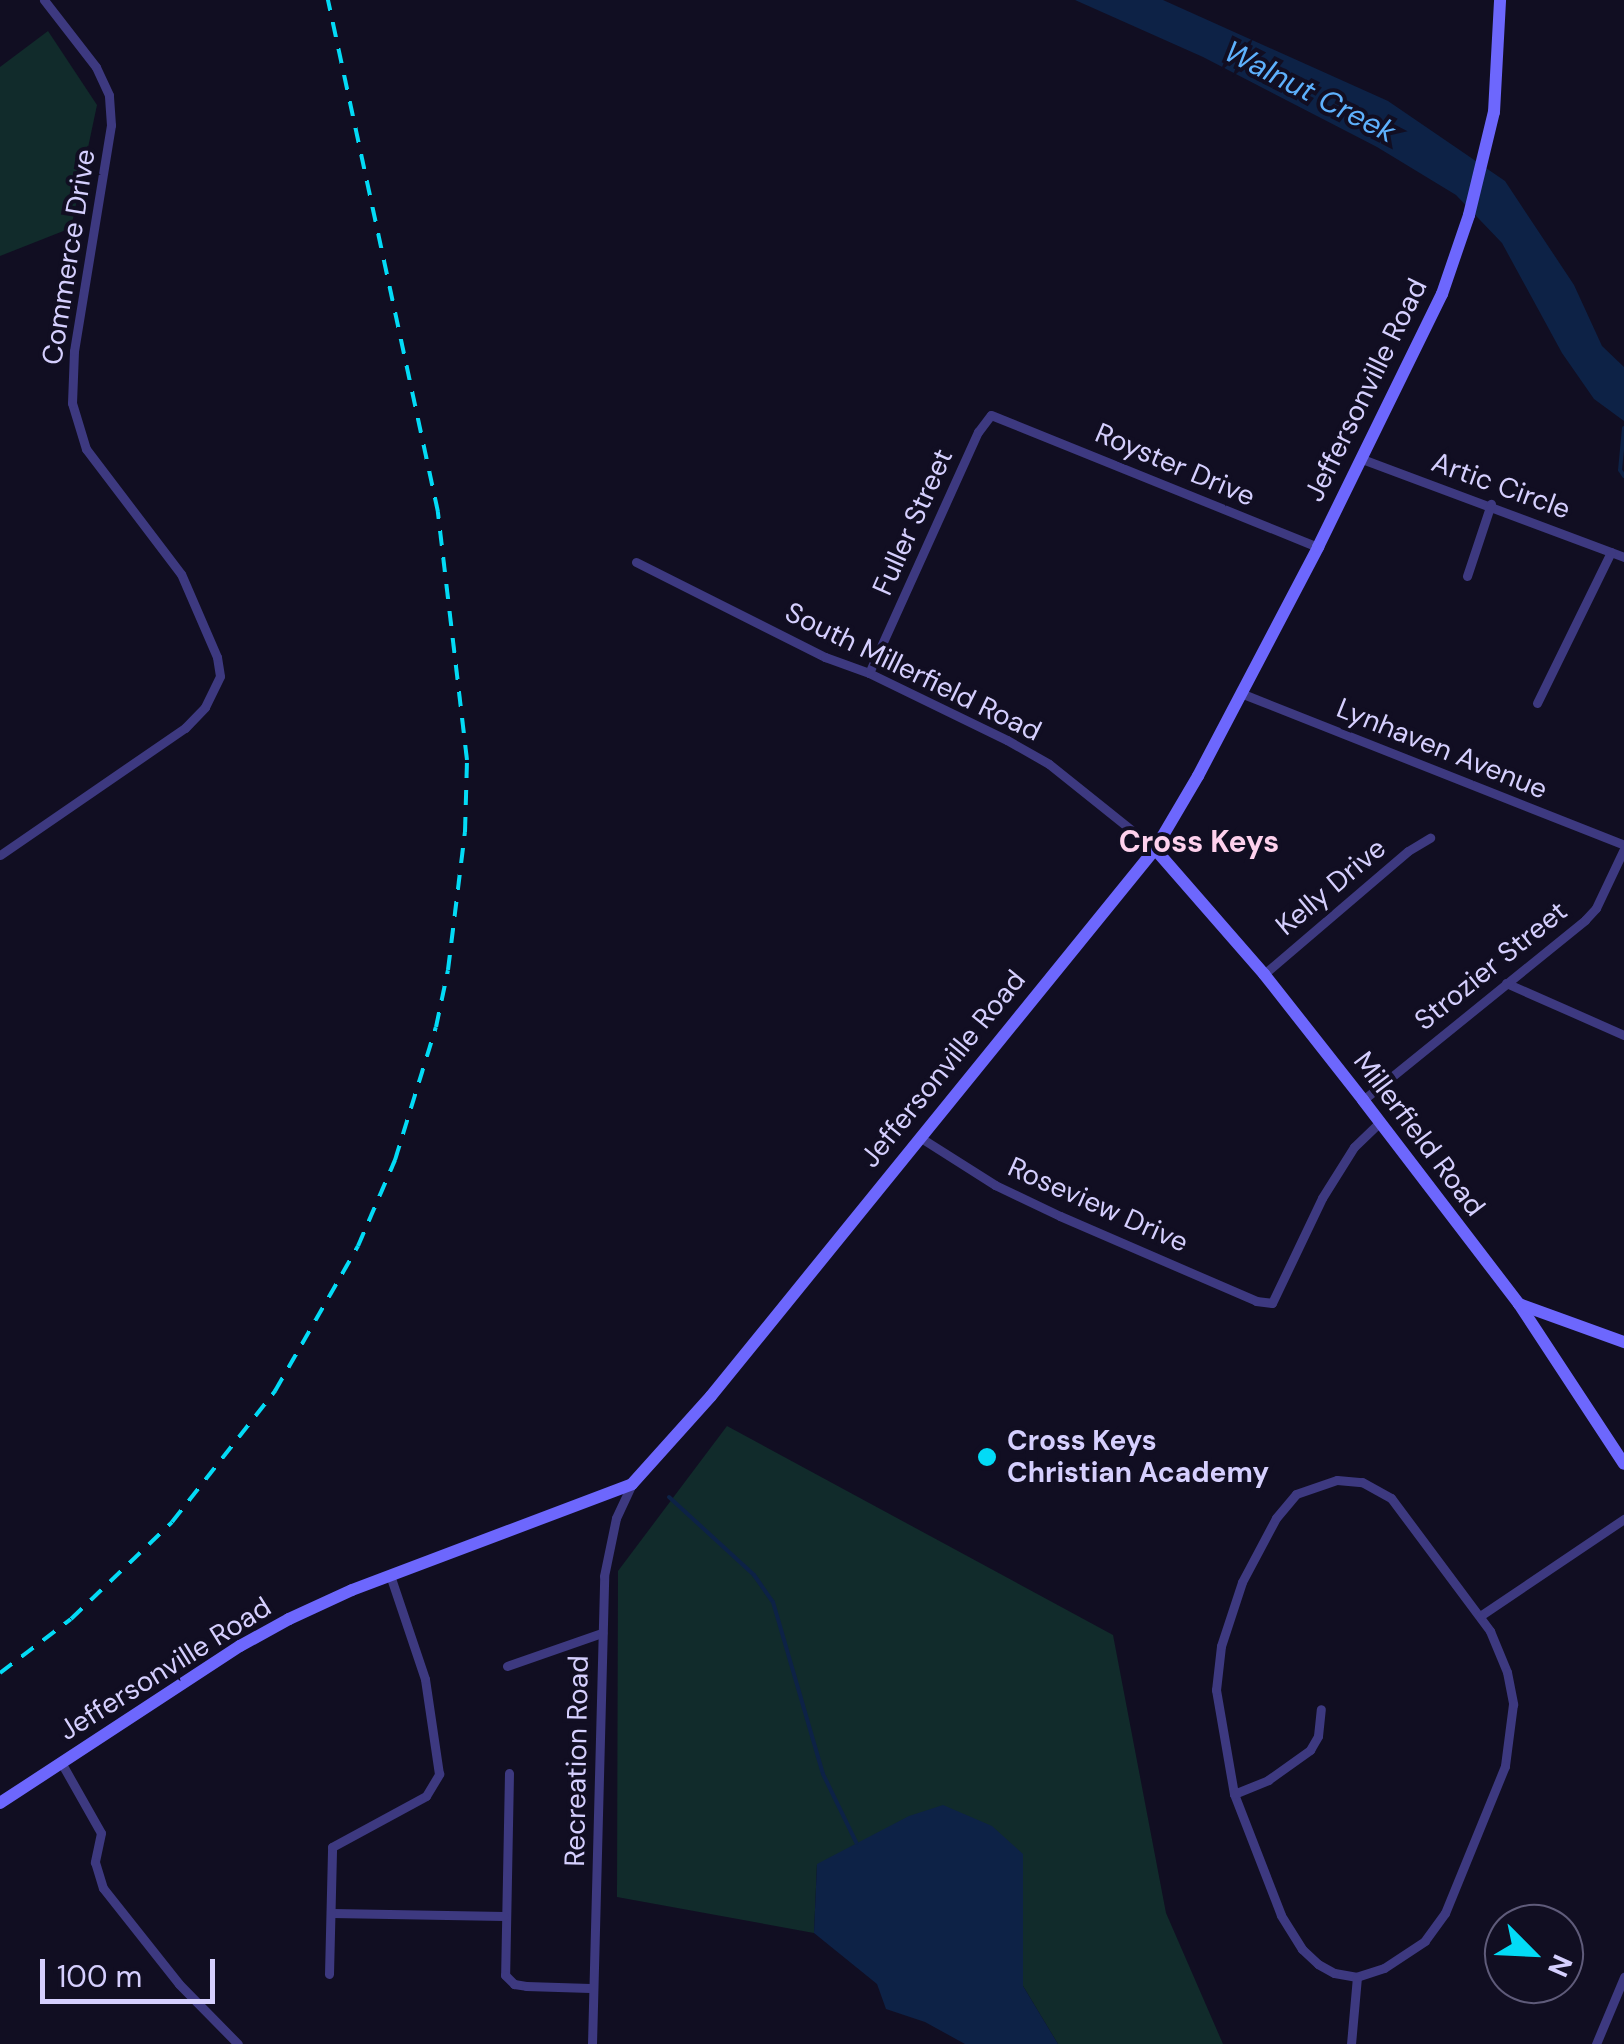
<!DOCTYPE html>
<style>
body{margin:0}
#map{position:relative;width:1624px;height:2044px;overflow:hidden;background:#110e22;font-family:"DM Sans",sans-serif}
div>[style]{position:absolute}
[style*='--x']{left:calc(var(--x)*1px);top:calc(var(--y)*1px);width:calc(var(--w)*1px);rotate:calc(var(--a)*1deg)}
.green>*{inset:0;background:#112b2b}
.water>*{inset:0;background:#0d2246}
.stream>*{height:4px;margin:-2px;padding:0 2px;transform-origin:2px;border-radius:2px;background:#0d2246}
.street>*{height:9px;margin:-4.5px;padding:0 4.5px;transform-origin:4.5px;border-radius:4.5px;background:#3d3980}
.secondary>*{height:12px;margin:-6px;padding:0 6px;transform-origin:6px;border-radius:6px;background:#6d67fd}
.rail>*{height:4px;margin-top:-2px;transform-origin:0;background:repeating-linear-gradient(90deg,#03dbf6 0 15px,transparent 0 27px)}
.dots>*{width:28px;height:28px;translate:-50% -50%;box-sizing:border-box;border:5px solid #110e22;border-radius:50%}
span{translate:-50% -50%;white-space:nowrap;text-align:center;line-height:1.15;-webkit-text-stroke:8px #110e22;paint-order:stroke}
.street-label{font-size:28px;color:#d5cffe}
.poi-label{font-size:28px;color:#d5cffe;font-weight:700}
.left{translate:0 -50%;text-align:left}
.water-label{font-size:30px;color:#5eb1fd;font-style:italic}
.neighbourhood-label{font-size:30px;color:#fed1ed;font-weight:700}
.north{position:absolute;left:1484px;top:1904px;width:100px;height:100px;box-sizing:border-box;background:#110e22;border:2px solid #5f5b7a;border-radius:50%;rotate:114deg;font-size:28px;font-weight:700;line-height:40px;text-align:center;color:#d5cffe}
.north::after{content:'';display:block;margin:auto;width:35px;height:45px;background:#03dbf6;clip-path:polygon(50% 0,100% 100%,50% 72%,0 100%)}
.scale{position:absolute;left:40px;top:1959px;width:175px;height:45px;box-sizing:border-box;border:5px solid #d5cffe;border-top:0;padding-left:12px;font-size:30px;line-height:35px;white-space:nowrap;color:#d5cffe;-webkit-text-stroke:8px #110e22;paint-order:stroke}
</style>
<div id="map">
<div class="green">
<div style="clip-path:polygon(48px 31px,97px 105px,71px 228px,0 256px,0 67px)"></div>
<div style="clip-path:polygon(727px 1426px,1113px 1635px,1166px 1913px,1223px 2044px,1058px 2044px,1023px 1986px,817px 1864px,814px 1933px,617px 1897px,618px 1571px)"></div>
</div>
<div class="water">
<div style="clip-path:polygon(1075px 0,1163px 0,1388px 101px,1505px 181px,1574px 285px,1602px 346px,1624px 367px,1624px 421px,1594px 399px,1562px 353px,1502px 243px,1456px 195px,1377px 147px,1203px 57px)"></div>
<div style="clip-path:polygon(943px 1805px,992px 1826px,1023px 1854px,1023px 1986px,1058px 2044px,965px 2044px,925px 2022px,886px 2009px,877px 1984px,814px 1933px,817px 1864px,909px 1816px)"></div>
</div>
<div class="stream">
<div style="--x:1624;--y:428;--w:42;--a:95.4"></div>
<div style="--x:1620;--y:470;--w:7;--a:56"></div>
<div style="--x:669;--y:1497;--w:115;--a:42.5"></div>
<div style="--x:754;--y:1575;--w:33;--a:55"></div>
<div style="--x:773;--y:1602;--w:179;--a:73.8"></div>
<div style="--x:823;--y:1774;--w:76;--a:64.1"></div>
</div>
<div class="street">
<div style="--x:1362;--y:459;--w:280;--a:20.5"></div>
<div style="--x:636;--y:562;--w:212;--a:26.7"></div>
<div style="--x:825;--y:657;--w:47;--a:20"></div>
<div style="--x:869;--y:673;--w:153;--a:25.9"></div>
<div style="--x:1007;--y:740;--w:48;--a:29.7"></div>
<div style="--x:1049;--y:764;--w:136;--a:38.7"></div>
<div style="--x:1467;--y:576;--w:76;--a:-71.6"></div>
<div style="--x:869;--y:673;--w:265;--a:-65.7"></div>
<div style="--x:978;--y:432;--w:21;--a:-53"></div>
<div style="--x:991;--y:415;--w:353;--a:22"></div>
<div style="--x:1243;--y:694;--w:410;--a:21.6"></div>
<div style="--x:1537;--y:703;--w:168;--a:-63.9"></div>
<div style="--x:0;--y:855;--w:224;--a:-34.5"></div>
<div style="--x:185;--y:728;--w:29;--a:-46"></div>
<div style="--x:205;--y:707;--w:34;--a:-64"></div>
<div style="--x:220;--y:676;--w:19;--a:-99"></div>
<div style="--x:217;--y:657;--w:90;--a:-113.4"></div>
<div style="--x:181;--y:574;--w:157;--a:-127.2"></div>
<div style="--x:86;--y:449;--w:48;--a:-106.9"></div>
<div style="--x:72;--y:403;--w:52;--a:-87.8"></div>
<div style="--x:74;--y:351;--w:229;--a:-80.7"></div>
<div style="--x:111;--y:125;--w:30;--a:-94"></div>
<div style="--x:109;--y:95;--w:31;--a:-115"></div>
<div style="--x:96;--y:67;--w:85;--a:-127.8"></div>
<div style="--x:1264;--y:974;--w:189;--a:-40.5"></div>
<div style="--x:1408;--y:851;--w:26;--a:-31"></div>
<div style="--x:1506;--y:983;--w:129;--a:23.8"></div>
<div style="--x:1363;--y:1100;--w:286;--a:-39"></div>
<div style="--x:1585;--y:920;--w:16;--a:-47"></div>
<div style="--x:1596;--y:908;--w:65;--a:-64.6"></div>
<div style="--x:921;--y:1138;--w:88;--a:32.4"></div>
<div style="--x:995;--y:1185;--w:72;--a:25.5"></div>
<div style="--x:1060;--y:1216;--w:214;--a:23.4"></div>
<div style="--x:1256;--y:1301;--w:16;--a:7"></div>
<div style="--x:1272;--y:1303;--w:116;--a:-64.5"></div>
<div style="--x:1322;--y:1198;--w:60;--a:-57.9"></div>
<div style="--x:1354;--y:1147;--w:35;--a:-44"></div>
<div style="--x:1337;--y:1480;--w:25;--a:5"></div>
<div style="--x:1362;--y:1482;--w:33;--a:29"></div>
<div style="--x:1391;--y:1498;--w:166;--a:53.3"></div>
<div style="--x:1490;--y:1631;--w:44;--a:67.5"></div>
<div style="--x:1507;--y:1672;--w:33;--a:79"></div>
<div style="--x:1513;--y:1704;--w:63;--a:97.4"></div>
<div style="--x:1505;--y:1766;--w:159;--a:112.2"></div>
<div style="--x:1445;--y:1913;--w:34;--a:126"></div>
<div style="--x:1425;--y:1941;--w:49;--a:146.6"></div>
<div style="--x:1384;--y:1968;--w:28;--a:162"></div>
<div style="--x:1357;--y:1977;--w:23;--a:-170"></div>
<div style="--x:1334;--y:1973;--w:18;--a:-151"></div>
<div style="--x:1318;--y:1964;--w:22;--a:-137"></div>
<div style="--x:1302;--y:1949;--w:40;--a:-122"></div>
<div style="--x:1281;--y:1915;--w:130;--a:-111.2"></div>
<div style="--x:1234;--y:1794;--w:106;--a:-99.8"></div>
<div style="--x:1216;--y:1690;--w:44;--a:-83.5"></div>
<div style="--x:1221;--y:1646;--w:67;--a:-71.8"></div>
<div style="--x:1242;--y:1582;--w:72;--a:-62"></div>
<div style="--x:1276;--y:1518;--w:31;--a:-50"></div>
<div style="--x:1296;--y:1494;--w:43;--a:-18.9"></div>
<div style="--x:1480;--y:1616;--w:174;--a:-34"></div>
<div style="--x:507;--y:1666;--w:101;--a:-19.2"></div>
<div style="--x:62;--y:1764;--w:79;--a:60.5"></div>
<div style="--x:101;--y:1833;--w:30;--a:102"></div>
<div style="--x:95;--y:1862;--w:27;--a:73"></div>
<div style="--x:103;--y:1888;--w:122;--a:51.6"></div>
<div style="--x:179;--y:1984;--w:84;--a:45.5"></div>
<div style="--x:509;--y:1773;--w:202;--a:91.1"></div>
<div style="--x:505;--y:1975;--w:13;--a:45"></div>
<div style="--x:514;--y:1984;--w:12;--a:9"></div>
<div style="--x:526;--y:1986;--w:64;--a:1.8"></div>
<div style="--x:1234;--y:1794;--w:37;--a:-22"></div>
<div style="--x:1268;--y:1780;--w:52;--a:-35.5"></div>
<div style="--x:1310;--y:1750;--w:16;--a:-60"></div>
<div style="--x:1318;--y:1736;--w:27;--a:-84"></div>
<div style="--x:332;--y:1913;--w:172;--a:1"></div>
<div style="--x:329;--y:1974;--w:127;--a:-88.6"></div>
<div style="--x:332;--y:1847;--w:107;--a:-28.5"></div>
<div style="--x:426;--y:1796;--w:26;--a:-59"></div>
<div style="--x:439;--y:1774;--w:96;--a:-98.4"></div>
<div style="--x:425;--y:1679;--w:107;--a:-108.6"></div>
<div style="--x:592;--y:2044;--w:468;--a:-88.5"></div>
<div style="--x:604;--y:1576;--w:59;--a:-78.3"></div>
<div style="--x:616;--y:1518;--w:38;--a:-65"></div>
<div style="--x:1351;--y:2044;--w:67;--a:-84.9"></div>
<div style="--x:1596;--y:2044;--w:73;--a:-67.3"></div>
</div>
<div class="secondary">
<div style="--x:1155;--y:849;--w:166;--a:48.9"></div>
<div style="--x:1264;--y:974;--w:160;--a:51.8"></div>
<div style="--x:1363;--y:1100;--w:257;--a:52.6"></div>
<div style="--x:1519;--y:1304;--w:191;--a:56.7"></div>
<div style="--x:1519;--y:1304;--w:112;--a:19.9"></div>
<div style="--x:0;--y:1803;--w:287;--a:-33.2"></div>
<div style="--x:240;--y:1646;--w:56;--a:-28.9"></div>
<div style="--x:289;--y:1619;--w:69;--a:-24.7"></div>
<div style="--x:352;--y:1590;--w:299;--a:-20.7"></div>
<div style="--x:632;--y:1484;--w:118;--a:-48.1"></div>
<div style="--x:711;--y:1396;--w:705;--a:-50.93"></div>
<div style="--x:1155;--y:849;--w:85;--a:-59.5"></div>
<div style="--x:1198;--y:776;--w:259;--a:-62.3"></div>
<div style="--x:1318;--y:547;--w:282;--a:-63.9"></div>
<div style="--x:1442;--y:294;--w:83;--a:-71.1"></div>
<div style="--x:1469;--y:215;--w:106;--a:-76.4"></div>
<div style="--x:1494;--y:112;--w:112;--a:-86.9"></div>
</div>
<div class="rail">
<div style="--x:0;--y:1673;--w:89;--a:-37.3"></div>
<div style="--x:71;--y:1619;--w:140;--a:-43.8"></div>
<div style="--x:172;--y:1522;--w:167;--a:-51.8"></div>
<div style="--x:275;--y:1391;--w:167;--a:-60.2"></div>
<div style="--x:358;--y:1246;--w:94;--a:-66.7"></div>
<div style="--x:395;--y:1160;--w:139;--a:-72.9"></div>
<div style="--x:436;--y:1027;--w:58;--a:-78.1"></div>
<div style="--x:448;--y:970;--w:139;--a:-83"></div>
<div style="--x:465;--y:832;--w:72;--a:-88.4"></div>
<div style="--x:467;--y:760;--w:250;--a:-96.7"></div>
<div style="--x:438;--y:512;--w:524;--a:-102.13"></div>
</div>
<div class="dots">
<div style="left:987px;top:1457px;background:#03dbf6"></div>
</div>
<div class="street-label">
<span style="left:69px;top:257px;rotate:-81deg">Commerce Drive</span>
<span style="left:1366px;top:390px;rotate:-64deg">Jeffersonville Road</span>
<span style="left:1175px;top:465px;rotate:23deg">Royster Drive</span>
<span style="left:1501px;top:486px;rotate:20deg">Artic Circle</span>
<span style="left:913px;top:522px;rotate:-66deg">Fuller Street</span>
<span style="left:913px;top:672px;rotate:26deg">South Millerfield Road</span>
<span style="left:1442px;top:749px;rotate:22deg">Lynhaven Avenue</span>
<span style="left:1331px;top:887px;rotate:-40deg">Kelly Drive</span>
<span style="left:1491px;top:966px;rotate:-39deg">Strozier Street</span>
<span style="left:943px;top:1069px;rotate:-51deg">Jeffersonville Road</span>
<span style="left:1419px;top:1134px;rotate:53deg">Millerfield Road</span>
<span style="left:1098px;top:1205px;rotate:24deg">Roseview Drive</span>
<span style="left:165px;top:1669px;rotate:-32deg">Jeffersonville Road</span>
<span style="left:577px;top:1761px;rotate:-89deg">Recreation Road</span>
</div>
<div class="poi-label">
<span class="left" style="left:1007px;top:1457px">Cross Keys<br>Christian Academy</span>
</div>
<div class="water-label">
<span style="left:1310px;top:92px;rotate:27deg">Walnut Creek</span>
</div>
<div class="neighbourhood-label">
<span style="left:1199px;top:842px">Cross Keys</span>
</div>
<div class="north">N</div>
<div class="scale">100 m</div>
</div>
